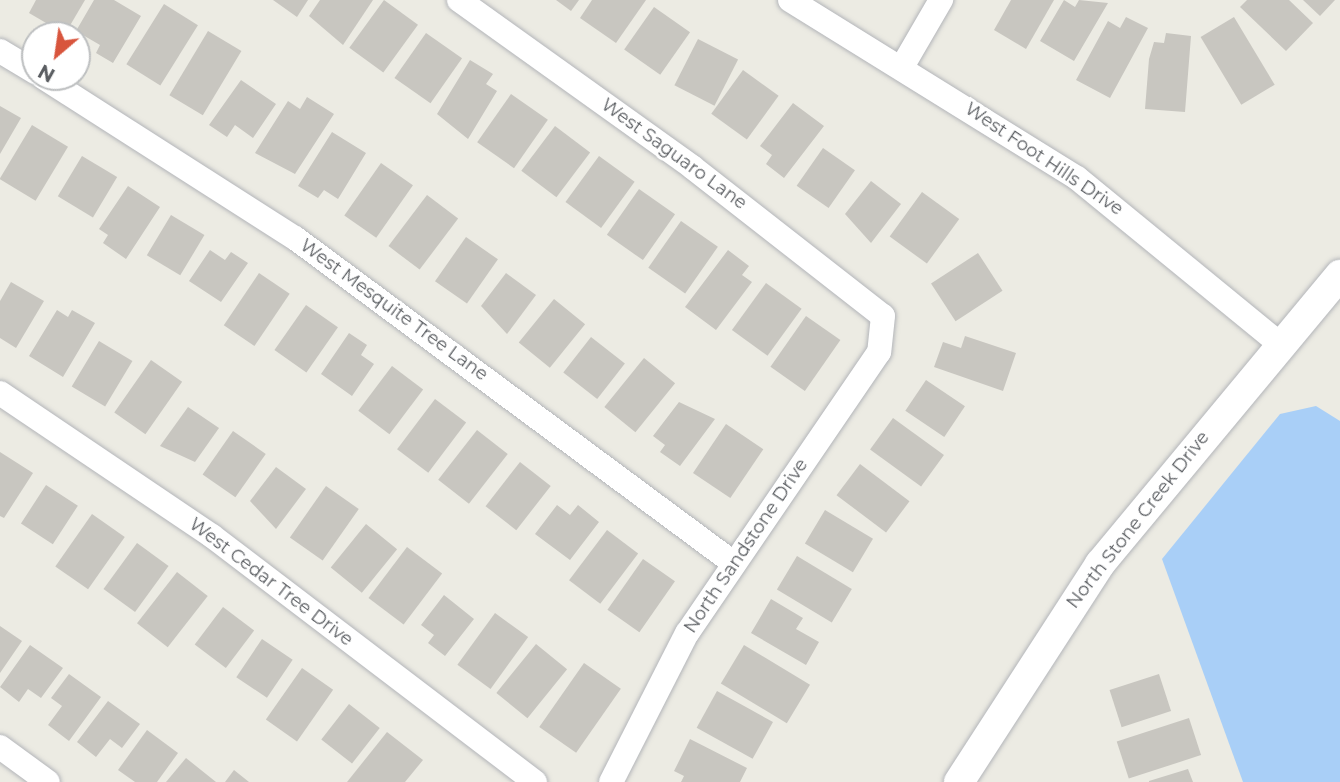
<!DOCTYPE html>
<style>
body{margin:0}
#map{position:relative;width:1340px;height:782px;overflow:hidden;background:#ecebe3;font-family:Montserrat,sans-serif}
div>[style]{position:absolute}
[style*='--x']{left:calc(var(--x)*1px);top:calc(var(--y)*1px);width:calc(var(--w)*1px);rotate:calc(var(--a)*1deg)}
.water>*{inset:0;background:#a9cff7}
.building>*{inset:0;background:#c8c6c0;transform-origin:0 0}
.roads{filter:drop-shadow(0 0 2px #b3b5b9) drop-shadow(0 0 2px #b3b5b9)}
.minor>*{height:24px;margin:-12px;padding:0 12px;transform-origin:12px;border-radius:12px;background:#fff}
.tertiary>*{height:30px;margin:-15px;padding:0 15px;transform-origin:15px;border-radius:15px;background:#fff}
span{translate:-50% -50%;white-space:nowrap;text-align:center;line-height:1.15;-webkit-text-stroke:6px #fff;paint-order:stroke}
.street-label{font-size:18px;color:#5b5e62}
.north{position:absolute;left:21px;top:21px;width:70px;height:70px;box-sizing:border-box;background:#fff;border:2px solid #bdbfc0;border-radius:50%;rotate:209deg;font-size:19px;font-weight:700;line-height:28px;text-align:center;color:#5b5e62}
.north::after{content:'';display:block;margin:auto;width:24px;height:32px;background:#d8553d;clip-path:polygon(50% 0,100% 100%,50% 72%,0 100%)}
</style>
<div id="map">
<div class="water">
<div style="clip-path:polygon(1316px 406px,1340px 421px,1340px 782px,1243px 782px,1162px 559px,1280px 414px)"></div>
</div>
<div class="building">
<div style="clip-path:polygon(36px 0,85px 0,65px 34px,29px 13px)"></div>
<div style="clip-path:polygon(94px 0,114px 0,141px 16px,113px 63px,96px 53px,100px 45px,76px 31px)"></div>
<div style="clip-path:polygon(273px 0,308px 0,297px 17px)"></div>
<div style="clip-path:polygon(320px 0,373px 0,343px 45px,309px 16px)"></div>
<div style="left:384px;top:0;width:42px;height:59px;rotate:36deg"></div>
<div style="clip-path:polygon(556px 0,579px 0,571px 11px)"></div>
<div style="clip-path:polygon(592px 0,646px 0,616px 43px,580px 18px)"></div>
<div style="clip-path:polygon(1011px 0,1054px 0,1026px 49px,994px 30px)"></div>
<div style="clip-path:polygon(1064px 0,1075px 7px,1079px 0,1108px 3px,1074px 61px,1040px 41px)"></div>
<div style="clip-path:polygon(1247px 0,1289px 0,1313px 23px,1286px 51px,1240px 7px)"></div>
<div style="clip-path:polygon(1303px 0,1335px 0,1320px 16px)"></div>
<div style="left:164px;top:4px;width:40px;height:71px;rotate:32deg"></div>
<div style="left:654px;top:7px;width:44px;height:52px;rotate:35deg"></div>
<div style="clip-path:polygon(1126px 17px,1148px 28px,1110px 98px,1076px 80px,1108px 21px,1120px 28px)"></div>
<div style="left:1234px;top:17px;width:79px;height:39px;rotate:59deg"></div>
<div style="left:208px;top:31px;width:39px;height:75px;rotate:31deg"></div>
<div style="left:426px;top:33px;width:44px;height:55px;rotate:35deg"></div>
<div style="clip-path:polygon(1166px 33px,1191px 36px,1185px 112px,1145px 109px,1149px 59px,1154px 42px,1164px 43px)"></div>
<div style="left:698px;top:39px;width:45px;height:52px;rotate:27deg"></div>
<div style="clip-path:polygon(470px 60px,493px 74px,486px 84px,497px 91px,468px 139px,437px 114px)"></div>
<div style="left:743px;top:70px;width:44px;height:54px;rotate:36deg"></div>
<div style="clip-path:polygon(241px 80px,276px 104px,253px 138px,235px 125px,227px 137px,209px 125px)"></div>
<div style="left:511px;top:94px;width:45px;height:59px;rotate:35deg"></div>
<div style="clip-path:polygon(307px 97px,334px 114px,295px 174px,255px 153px,288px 101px,300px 109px)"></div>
<div style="clip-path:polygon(793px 103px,824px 126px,784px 178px,766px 164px,772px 155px,760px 146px)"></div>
<div style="clip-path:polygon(0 106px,21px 118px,0 154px)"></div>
<div style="left:32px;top:125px;width:42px;height:63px;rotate:31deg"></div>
<div style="left:555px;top:126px;width:44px;height:56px;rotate:37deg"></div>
<div style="clip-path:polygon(332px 132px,366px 153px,338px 199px,324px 190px,318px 198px,298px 186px)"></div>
<div style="left:823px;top:148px;width:39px;height:46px;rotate:35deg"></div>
<div style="left:82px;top:156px;width:41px;height:47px;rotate:31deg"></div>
<div style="left:599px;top:156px;width:44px;height:57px;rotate:36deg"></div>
<div style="left:381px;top:163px;width:39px;height:64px;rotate:35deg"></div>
<div style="clip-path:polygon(871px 181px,901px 204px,871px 243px,845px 214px)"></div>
<div style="clip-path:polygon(128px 186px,160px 207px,126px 259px,103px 243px,108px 235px,99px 229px)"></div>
<div style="left:639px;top:189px;width:44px;height:56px;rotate:35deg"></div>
<div style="left:922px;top:192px;width:46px;height:55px;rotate:36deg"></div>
<div style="left:427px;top:195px;width:39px;height:64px;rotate:37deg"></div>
<div style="left:171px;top:215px;width:39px;height:47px;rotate:31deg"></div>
<div style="left:681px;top:221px;width:45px;height:57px;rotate:35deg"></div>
<div style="left:466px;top:237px;width:39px;height:54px;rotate:35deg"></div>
<div style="clip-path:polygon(210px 250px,225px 260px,231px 252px,248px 263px,221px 302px,189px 281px)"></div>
<div style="clip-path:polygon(728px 250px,749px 266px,742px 275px,752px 282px,716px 330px,685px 307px)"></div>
<div style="left:978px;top:253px;width:45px;height:56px;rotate:57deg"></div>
<div style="left:259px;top:273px;width:37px;height:63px;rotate:34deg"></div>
<div style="clip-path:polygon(506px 273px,536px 295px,507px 334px,481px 306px)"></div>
<div style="clip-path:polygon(11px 282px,44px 301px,16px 348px,0 338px,0 301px)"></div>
<div style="left:766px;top:283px;width:44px;height:58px;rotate:36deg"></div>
<div style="left:554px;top:299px;width:40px;height:56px;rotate:39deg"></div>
<div style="left:306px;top:305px;width:39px;height:55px;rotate:35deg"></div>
<div style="clip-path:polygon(57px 310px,68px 317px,72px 310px,95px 323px,63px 377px,29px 356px)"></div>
<div style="left:806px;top:316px;width:42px;height:62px;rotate:35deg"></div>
<div style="clip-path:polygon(349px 333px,367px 345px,361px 355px,374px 364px,352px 396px,321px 374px)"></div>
<div style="clip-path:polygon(965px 336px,1016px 353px,1003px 391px,934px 367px,943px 342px,961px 348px)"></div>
<div style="left:591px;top:337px;width:43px;height:45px;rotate:38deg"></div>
<div style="left:99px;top:341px;width:39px;height:53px;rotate:31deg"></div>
<div style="left:644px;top:358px;width:40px;height:63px;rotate:39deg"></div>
<div style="left:151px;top:360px;width:38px;height:64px;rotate:35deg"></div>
<div style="left:392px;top:366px;width:39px;height:56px;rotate:37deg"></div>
<div style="left:926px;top:380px;width:47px;height:37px;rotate:34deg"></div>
<div style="left:435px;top:399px;width:39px;height:63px;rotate:37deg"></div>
<div style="clip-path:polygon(679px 402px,715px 419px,680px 466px,660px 452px,665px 445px,653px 436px)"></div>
<div style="clip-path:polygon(188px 407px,219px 428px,195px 462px,160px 446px)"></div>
<div style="left:893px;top:418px;width:63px;height:39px;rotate:36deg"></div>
<div style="left:726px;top:424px;width:45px;height:59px;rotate:34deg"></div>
<div style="left:477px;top:430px;width:39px;height:63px;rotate:38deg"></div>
<div style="left:233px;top:431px;width:40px;height:53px;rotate:35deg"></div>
<div style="clip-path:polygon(0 452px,33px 473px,4px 518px,0 516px)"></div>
<div style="left:520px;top:462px;width:39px;height:56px;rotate:38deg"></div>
<div style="left:860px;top:464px;width:62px;height:39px;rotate:37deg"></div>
<div style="clip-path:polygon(276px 467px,306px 489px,276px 529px,250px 501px)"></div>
<div style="left:46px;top:485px;width:38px;height:46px;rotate:33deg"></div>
<div style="left:326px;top:486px;width:40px;height:63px;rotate:35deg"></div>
<div style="clip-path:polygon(557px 505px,570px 515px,578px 505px,599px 522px,570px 560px,535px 534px)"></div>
<div style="left:825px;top:510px;width:56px;height:39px;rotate:31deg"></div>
<div style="left:92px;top:514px;width:40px;height:64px;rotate:35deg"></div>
<div style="left:366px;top:524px;width:40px;height:56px;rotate:39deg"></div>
<div style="left:607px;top:530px;width:39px;height:63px;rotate:37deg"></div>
<div style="left:137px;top:543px;width:39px;height:57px;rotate:36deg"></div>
<div style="left:407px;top:547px;width:44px;height:64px;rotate:37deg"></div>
<div style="left:797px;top:556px;width:64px;height:39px;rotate:31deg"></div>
<div style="left:643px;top:559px;width:39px;height:62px;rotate:35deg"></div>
<div style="left:177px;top:572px;width:39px;height:65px;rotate:38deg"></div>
<div style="clip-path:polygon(444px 595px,474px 619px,445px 656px,428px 643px,434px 635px,421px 625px)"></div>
<div style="clip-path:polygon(771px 599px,803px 618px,796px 629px,819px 642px,806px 665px,751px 633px)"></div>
<div style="left:223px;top:607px;width:39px;height:47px;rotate:37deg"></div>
<div style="left:495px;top:613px;width:41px;height:64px;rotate:36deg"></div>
<div style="clip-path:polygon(0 626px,22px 641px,0 673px)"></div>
<div style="left:262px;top:639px;width:37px;height:46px;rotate:34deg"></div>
<div style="left:536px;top:644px;width:40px;height:63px;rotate:39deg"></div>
<div style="clip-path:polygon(30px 645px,63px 668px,41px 698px,28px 689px,19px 702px,0 687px)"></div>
<div style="left:744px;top:645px;width:77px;height:45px;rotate:31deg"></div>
<div style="left:584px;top:663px;width:45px;height:78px;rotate:35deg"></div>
<div style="left:302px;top:668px;width:38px;height:63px;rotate:35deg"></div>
<div style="clip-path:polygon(69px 674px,101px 697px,69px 741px,48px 725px,62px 706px,51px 698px)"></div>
<div style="left:1159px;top:674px;width:39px;height:52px;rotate:72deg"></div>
<div style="left:717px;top:691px;width:64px;height:42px;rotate:29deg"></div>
<div style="clip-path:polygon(108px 701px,140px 724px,122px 748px,110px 739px,96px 757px,77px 742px)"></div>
<div style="left:349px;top:704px;width:39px;height:45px;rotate:38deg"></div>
<div style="left:1189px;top:718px;width:39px;height:76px;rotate:72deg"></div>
<div style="clip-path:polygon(147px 730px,178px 753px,157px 782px,135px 782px,118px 770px)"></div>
<div style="clip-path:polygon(387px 732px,423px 760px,405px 782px,347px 782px)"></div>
<div style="clip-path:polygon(690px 739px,747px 768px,740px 782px,681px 782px,684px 776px,674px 771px)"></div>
<div style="clip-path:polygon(186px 758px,216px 782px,166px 782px)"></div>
<div style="clip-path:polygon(1188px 769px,1193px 782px,1149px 782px,1149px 781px)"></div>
<div style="clip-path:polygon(234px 770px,249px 782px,225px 782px)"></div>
</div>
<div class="roads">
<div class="minor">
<div style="--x:459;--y:0;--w:287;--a:35.6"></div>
<div style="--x:692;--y:167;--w:242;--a:38"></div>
<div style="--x:883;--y:316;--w:36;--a:96"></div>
<div style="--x:879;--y:352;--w:340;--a:124.3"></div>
<div style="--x:687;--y:633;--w:167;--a:117"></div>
<div style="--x:790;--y:0;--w:338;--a:31.8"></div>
<div style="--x:1077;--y:178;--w:262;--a:39.3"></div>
<div style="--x:0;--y:51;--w:41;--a:31"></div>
<div style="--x:902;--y:67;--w:78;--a:-59.8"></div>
<div style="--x:43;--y:77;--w:299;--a:32.6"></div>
<div style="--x:295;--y:238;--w:544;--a:36.55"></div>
<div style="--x:0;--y:393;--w:256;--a:34"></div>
<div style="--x:212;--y:536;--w:406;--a:37.3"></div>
<div style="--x:0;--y:747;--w:59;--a:36.1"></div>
</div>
<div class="tertiary">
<div style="--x:959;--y:782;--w:260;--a:-57.1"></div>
<div style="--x:1100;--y:564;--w:376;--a:-50.3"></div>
</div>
</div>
<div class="street-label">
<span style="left:674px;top:154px;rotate:36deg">West Saguaro Lane</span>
<span style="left:1044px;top:159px;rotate:34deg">West Foot Hills Drive</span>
<span style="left:394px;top:310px;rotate:36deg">West Mesquite Tree Lane</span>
<span style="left:1138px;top:520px;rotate:-52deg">North Stone Creek Drive</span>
<span style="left:746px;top:546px;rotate:-56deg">North Sandstone Drive</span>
<span style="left:271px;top:582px;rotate:37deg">West Cedar Tree Drive</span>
</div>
<div class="north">N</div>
</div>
